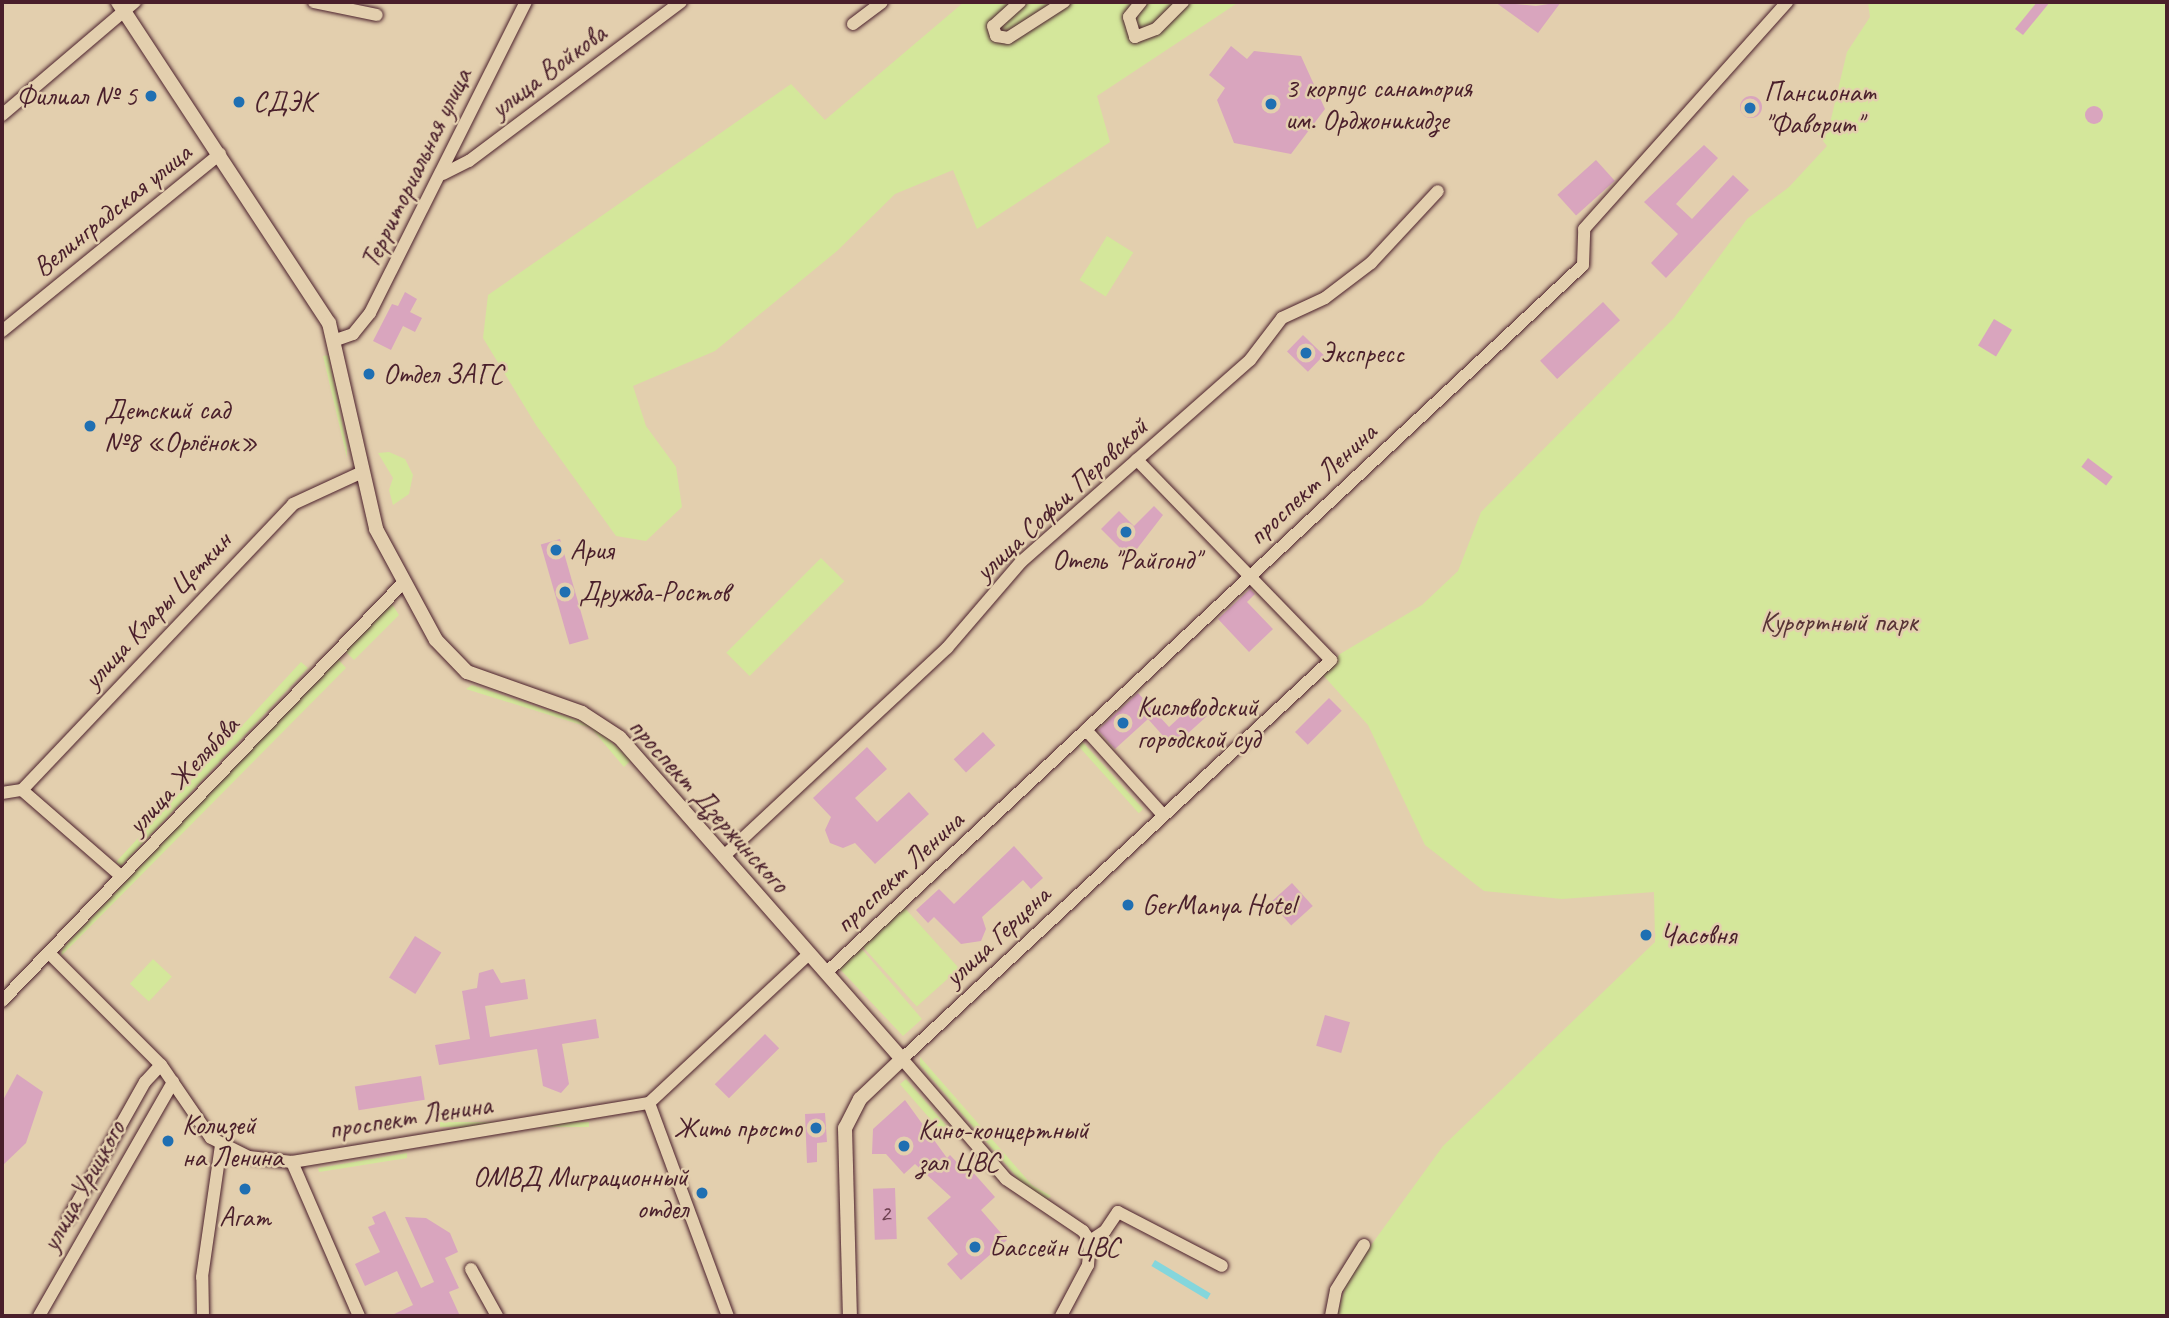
<!DOCTYPE html>
<meta charset="utf-8">
<style>
body{margin:0}
#map{position:relative;width:2169px;height:1318px;overflow:hidden;background:#e3cfae;font-family:Caveat,sans-serif}
div>[style]{position:absolute}
[style*='--x']{left:calc(var(--x)*1px);top:calc(var(--y)*1px);width:calc(var(--w)*1px);rotate:calc(var(--a)*1deg)}
.green>*{inset:0;background:#d4e79b;transform-origin:0 0}
.water>*{inset:0;background:#84d6dc;transform-origin:0 0}
.building>*{inset:0;background:#d9a5be;transform-origin:0 0}
.round{border-radius:50%}
.roads{filter:drop-shadow(0 0 2px #4a1f2b) drop-shadow(0 0 2px #4a1f2b)}
.minor>*{height:12px;margin:-6px;padding:0 6px;transform-origin:6px;border-radius:6px;background:#e3cfae}
.major>*{height:14px;margin:-7px;padding:0 7px;transform-origin:7px;border-radius:7px;background:#e3cfae}
.dots>*{width:19px;height:19px;translate:-50% -50%;box-sizing:border-box;border:4px solid #e3cfae;border-radius:50%}
span{translate:-50% -50%;white-space:nowrap;text-align:center;line-height:1.15;-webkit-text-stroke:5px #e3cfae;paint-order:stroke}
.number-label{font-size:24px;color:#6e4050}
.number-label span{-webkit-text-stroke-width:0}
.street-label{font-size:28px;color:#4a1f2b}
.poi-label{font-size:28px;color:#4a1f2b}
.left{translate:0 -50%;text-align:left}
.right{translate:-100% -50%;text-align:right}
.park-label{font-size:28px;color:#583336}
.frame{position:absolute;inset:0;border:4px solid #4a1f2b;pointer-events:none}
</style>
<div id="map">
<div class="green">
<div style="clip-path:polygon(964px 2px,1239px 2px,1097px 96px,1110px 142px,977px 229px,953px 170px,895px 194px,837px 251px,715px 351px,633px 386px,646px 426px,676px 467px,682px 507px,646px 541px,616px 536px,536px 425px,483px 338px,488px 295px,791px 84px,825px 120px)"></div>
<div style="clip-path:polygon(1868px 2px,2167px 2px,2167px 1316px,1337px 1316px,1348px 1277px,1443px 1146px,1655px 942px,1654px 892px,1562px 899px,1484px 891px,1425px 845px,1368px 725px,1323px 675px,1340px 654px,1422px 605px,1458px 571px,1481px 512px,1674px 318px,1747px 219px,1789px 187px,1827px 146px,1817px 133px,1830px 123px,1847px 52px,1870px 17px)"></div>
<div style="left:1107px;top:236px;width:31px;height:52px;rotate:32deg"></div>
<div style="clip-path:polygon(328px 355px,347px 447px,347px 458px,323px 356px)"></div>
<div style="clip-path:polygon(389px 452px,405px 459px,413px 475px,409px 494px,393px 505px,389px 490px,393px 478px,378px 453px)"></div>
<div style="left:821px;top:558px;width:33px;height:134px;rotate:45deg"></div>
<div style="clip-path:polygon(390px 601px,399px 615px,354px 660px,344px 650px)"></div>
<div style="clip-path:polygon(337px 658px,346px 668px,61px 956px,62px 949px)"></div>
<div style="clip-path:polygon(301px 662px,308px 668px,121px 866px,116px 862px)"></div>
<div style="clip-path:polygon(472px 685px,593px 725px,631px 760px,624px 767px,591px 728px,466px 689px)"></div>
<div style="left:1081px;top:740px;width:93px;height:6px;rotate:48deg"></div>
<div style="left:903px;top:906px;width:84px;height:57px;rotate:48deg"></div>
<div style="clip-path:polygon(860px 947px,922px 1019px,903px 1036px,838px 967px)"></div>
<div style="left:153px;top:959px;width:26px;height:34px;rotate:43deg"></div>
<div style="clip-path:polygon(920px 1057px,1032px 1185px,1051px 1196px,1048px 1199px,1027px 1189px,920px 1065px)"></div>
<div style="left:906px;top:1079px;width:70px;height:8px;rotate:49deg"></div>
<div style="left:589px;top:1122px;width:5px;height:149px;rotate:90deg"></div>
<div style="clip-path:polygon(407px 1153px,407px 1158px,319px 1172px,318px 1168px)"></div>
</div>
<div class="water">
<div style="left:1155px;top:1260px;width:65px;height:7px;rotate:31deg"></div>
</div>
<div class="building">
<div style="clip-path:polygon(1495px 2px,1536px 6px,1561px 2px,1538px 33px)"></div>
<div style="clip-path:polygon(2037px 2px,2050px 2px,2023px 35px,2015px 29px)"></div>
<div style="clip-path:polygon(1231px 46px,1247px 59px,1254px 51px,1301px 56px,1325px 109px,1291px 154px,1234px 143px,1217px 100px,1225px 88px,1209px 75px)"></div>
<div class="round" style="left:1740px;top:96px;width:22px;height:22px"></div>
<div class="round" style="left:2085px;top:106px;width:18px;height:18px"></div>
<div style="clip-path:polygon(1704px 145px,1718px 158px,1676px 204px,1692px 219px,1733px 175px,1749px 190px,1666px 278px,1651px 263px,1678px 234px,1644px 202px)"></div>
<div style="left:1596px;top:160px;width:28px;height:52px;rotate:48deg"></div>
<div style="clip-path:polygon(405px 292px,417px 299px,410px 312px,422px 318px,415px 332px,403px 326px,391px 350px,373px 341px,392px 304px,398px 306px)"></div>
<div style="left:1603px;top:302px;width:25px;height:86px;rotate:47deg"></div>
<div style="left:1994px;top:319px;width:21px;height:31px;rotate:31deg"></div>
<div style="left:1303px;top:335px;width:29px;height:23px;rotate:44deg"></div>
<div style="left:2088px;top:458px;width:31px;height:11px;rotate:37deg"></div>
<div style="clip-path:polygon(1154px 506px,1163px 515px,1130px 558px,1101px 529px,1119px 511px,1134px 526px)"></div>
<div style="left:560px;top:539px;width:104px;height:20px;rotate:74deg"></div>
<div style="clip-path:polygon(1250px 589px,1255px 594px,1247px 602px,1273px 629px,1249px 652px,1218px 619px)"></div>
<div style="clip-path:polygon(1138px 693px,1169px 727px,1195px 703px,1207px 716px,1173px 747px,1148px 719px,1115px 749px,1098px 730px)"></div>
<div style="left:1329px;top:698px;width:18px;height:48px;rotate:45deg"></div>
<div style="left:983px;top:732px;width:18px;height:40px;rotate:47deg"></div>
<div style="clip-path:polygon(867px 747px,887px 769px,855px 798px,877px 822px,909px 792px,929px 814px,875px 864px,855px 843px,843px 848px,830px 843px,825px 830px,831px 817px,813px 798px)"></div>
<div style="clip-path:polygon(1014px 846px,1043px 878px,1031px 889px,1023px 880px,982px 917px,986px 929px,981px 941px,961px 944px,934px 917px,928px 923px,916px 910px,939px 889px,954px 904px)"></div>
<div style="left:1292px;top:883px;width:31px;height:29px;rotate:48deg"></div>
<div style="left:415px;top:936px;width:31px;height:49px;rotate:32deg"></div>
<div style="clip-path:polygon(493px 969px,501px 983px,525px 979px,528px 999px,485px 1006px,490px 1037px,596px 1019px,599px 1038px,562px 1044px,569px 1084px,561px 1093px,543px 1086px,537px 1049px,439px 1065px,435px 1045px,470px 1039px,462px 991px,477px 988px,479px 973px)"></div>
<div style="left:1325px;top:1015px;width:26px;height:32px;rotate:16deg"></div>
<div style="left:765px;top:1034px;width:20px;height:71px;rotate:45deg"></div>
<div style="clip-path:polygon(17px 1074px,43px 1092px,26px 1143px,2px 1166px,2px 1102px)"></div>
<div style="left:421px;top:1076px;width:24px;height:67px;rotate:81deg"></div>
<div style="clip-path:polygon(905px 1100px,947px 1158px,950px 1155px,967px 1173px,971px 1170px,995px 1197px,981px 1210px,1007px 1240px,961px 1280px,947px 1264px,958px 1254px,927px 1218px,951px 1197px,915px 1164px,904px 1174px,886px 1154px,872px 1154px,873px 1129px)"></div>
<div style="clip-path:polygon(825px 1113px,827px 1142px,817px 1143px,817px 1162px,807px 1163px,805px 1114px)"></div>
<div style="left:895px;top:1188px;width:51px;height:22px;rotate:88deg"></div>
<div style="clip-path:polygon(385px 1211px,421px 1288px,434px 1282px,405px 1217px,426px 1218px,450px 1233px,458px 1252px,445px 1258px,459px 1288px,449px 1292px,460px 1316px,390px 1316px,413px 1305px,397px 1271px,365px 1286px,355px 1264px,380px 1252px,368px 1227px,375px 1224px,372px 1217px)"></div>
</div>
<div class="roads">
<div class="minor">
<div style="--x:314;--y:2;--w:64;--a:11.7"></div>
<div style="--x:1020;--y:2;--w:36;--a:138"></div>
<div style="--x:993;--y:26;--w:10;--a:73"></div>
<div style="--x:996;--y:36;--w:12;--a:9"></div>
<div style="--x:1008;--y:38;--w:67;--a:-32.7"></div>
<div style="--x:1141;--y:2;--w:19;--a:129"></div>
<div style="--x:1129;--y:17;--w:21;--a:73"></div>
<div style="--x:1135;--y:37;--w:22;--a:-21"></div>
<div style="--x:1156;--y:29;--w:38;--a:-45"></div>
<div style="--x:853;--y:24;--w:36;--a:-37"></div>
<div style="--x:2;--y:115;--w:175;--a:-40.4"></div>
<div style="--x:443;--y:174;--w:29;--a:-27"></div>
<div style="--x:469;--y:161;--w:265;--a:-36.9"></div>
<div style="--x:2;--y:331;--w:281;--a:-39.1"></div>
<div style="--x:333;--y:341;--w:21;--a:-19"></div>
<div style="--x:353;--y:334;--w:27;--a:-51"></div>
<div style="--x:370;--y:313;--w:348;--a:-63.4"></div>
<div style="--x:1086;--y:730;--w:115;--a:47.8"></div>
<div style="--x:22;--y:790;--w:131;--a:41"></div>
<div style="--x:2;--y:793;--w:20;--a:-9"></div>
<div style="--x:22;--y:790;--w:394;--a:-46.5"></div>
<div style="--x:293;--y:504;--w:74;--a:-24.8"></div>
<div style="--x:725;--y:855;--w:304;--a:-43"></div>
<div style="--x:947;--y:648;--w:113;--a:-49.3"></div>
<div style="--x:1021;--y:562;--w:305;--a:-41.4"></div>
<div style="--x:1250;--y:360;--w:53;--a:-52.7"></div>
<div style="--x:1282;--y:318;--w:47;--a:-24.9"></div>
<div style="--x:1325;--y:298;--w:58;--a:-37.3"></div>
<div style="--x:1371;--y:263;--w:98;--a:-47.1"></div>
<div style="--x:49;--y:953;--w:158;--a:45"></div>
<div style="--x:161;--y:1065;--w:88;--a:55.6"></div>
<div style="--x:211;--y:1138;--w:42;--a:26.6"></div>
<div style="--x:249;--y:1157;--w:43;--a:6.6"></div>
<div style="--x:292;--y:1162;--w:362;--a:-9.4"></div>
<div style="--x:649;--y:1103;--w:219;--a:-43"></div>
<div style="--x:826;--y:973;--w:1036;--a:-43.08"></div>
<div style="--x:1583;--y:265;--w:36;--a:-88"></div>
<div style="--x:1584;--y:229;--w:305;--a:-48.2"></div>
<div style="--x:2;--y:1001;--w:578;--a:-46.19"></div>
<div style="--x:649;--y:1103;--w:227;--a:69.7"></div>
<div style="--x:292;--y:1162;--w:168;--a:66.5"></div>
<div style="--x:68;--y:1219;--w:157;--a:-60.7"></div>
<div style="--x:145;--y:1082;--w:23;--a:-47"></div>
<div style="--x:1090;--y:1241;--w:18;--a:-34"></div>
<div style="--x:1105;--y:1231;--w:23;--a:-56"></div>
<div style="--x:1118;--y:1212;--w:117;--a:27.4"></div>
<div style="--x:471;--y:1269;--w:54;--a:61"></div>
<div style="--x:39;--y:1316;--w:270;--a:-60.2"></div>
<div style="--x:203;--y:1316;--w:39;--a:-91"></div>
<div style="--x:202;--y:1277;--w:133;--a:-81.8"></div>
<div style="--x:1061;--y:1316;--w:58;--a:-62.1"></div>
<div style="--x:1088;--y:1265;--w:24;--a:-85"></div>
<div style="--x:1090;--y:1241;--w:12;--a:-125"></div>
<div style="--x:1083;--y:1231;--w:93;--a:-146"></div>
<div style="--x:1006;--y:1179;--w:159;--a:-130.9"></div>
<div style="--x:902;--y:1059;--w:586;--a:-42.92"></div>
<div style="--x:1331;--y:660;--w:279;--a:-134.1"></div>
<div style="--x:1331;--y:1316;--w:26;--a:-79"></div>
<div style="--x:1336;--y:1290;--w:53;--a:-58.1"></div>
</div>
<div class="major">
<div style="--x:118;--y:2;--w:384;--a:56.7"></div>
<div style="--x:329;--y:323;--w:211;--a:77.1"></div>
<div style="--x:376;--y:529;--w:126;--a:61.6"></div>
<div style="--x:436;--y:640;--w:45;--a:45.9"></div>
<div style="--x:467;--y:672;--w:122;--a:19.6"></div>
<div style="--x:582;--y:713;--w:45;--a:33.3"></div>
<div style="--x:620;--y:738;--w:427;--a:48.7"></div>
<div style="--x:902;--y:1059;--w:58;--a:136.4"></div>
<div style="--x:860;--y:1099;--w:33;--a:117"></div>
<div style="--x:845;--y:1128;--w:188;--a:88.5"></div>
</div>
</div>
<div class="dots">
<div style="left:151px;top:96px;background:#1f6fb2"></div>
<div style="left:239px;top:102px;background:#1f6fb2"></div>
<div style="left:1271px;top:104px;background:#1f6fb2"></div>
<div style="left:1750px;top:108px;background:#1f6fb2"></div>
<div style="left:1306px;top:353px;background:#1f6fb2"></div>
<div style="left:369px;top:374px;background:#1f6fb2"></div>
<div style="left:90px;top:426px;background:#1f6fb2"></div>
<div style="left:1126px;top:532px;background:#1f6fb2"></div>
<div style="left:556px;top:550px;background:#1f6fb2"></div>
<div style="left:565px;top:592px;background:#1f6fb2"></div>
<div style="left:1123px;top:723px;background:#1f6fb2"></div>
<div style="left:1128px;top:905px;background:#1f6fb2"></div>
<div style="left:1646px;top:935px;background:#1f6fb2"></div>
<div style="left:816px;top:1128px;background:#1f6fb2"></div>
<div style="left:168px;top:1141px;background:#1f6fb2"></div>
<div style="left:904px;top:1146px;background:#1f6fb2"></div>
<div style="left:245px;top:1189px;background:#1f6fb2"></div>
<div style="left:702px;top:1193px;background:#1f6fb2"></div>
<div style="left:975px;top:1247px;background:#1f6fb2"></div>
</div>
<div class="number-label">
<span style="left:885px;top:1214px">2</span>
</div>
<div class="street-label">
<span style="left:548px;top:71px;rotate:-37deg">улица Войкова</span>
<span style="left:416px;top:168px;rotate:-64deg">Территориальная улица</span>
<span style="left:112px;top:210px;rotate:-39deg">Велинградская улица</span>
<span style="left:1312px;top:484px;rotate:-43deg">проспект Ленина</span>
<span style="left:1061px;top:499px;rotate:-43deg">улица Софьи Перовской</span>
<span style="left:157px;top:610px;rotate:-47deg">улица Клары Цеткин</span>
<span style="left:183px;top:775px;rotate:-47deg">улица Желябова</span>
<span style="left:709px;top:805px;rotate:48deg">проспект Дзержинского</span>
<span style="left:899px;top:872px;rotate:-43deg">проспект Ленина</span>
<span style="left:997px;top:936px;rotate:-43deg">улица Герцена</span>
<span style="left:410px;top:1117px;rotate:-9deg">проспект Ленина</span>
<span style="left:83px;top:1186px;rotate:-61deg">улица Урицкого</span>
</div>
<div class="poi-label">
<span class="left" style="left:1285px;top:104px">3 корпус санатория<br>им. Орджоникидзе</span>
<span class="left" style="left:1764px;top:108px">Пансионат<br>"Фаворит"</span>
<span class="right" style="left:137px;top:96px">Филиал № 5</span>
<span class="left" style="left:253px;top:102px">СДЭК</span>
<span class="left" style="left:1320px;top:353px">Экспресс</span>
<span class="left" style="left:383px;top:374px">Отдел ЗАГС</span>
<span class="left" style="left:104px;top:426px">Детский сад<br>№8 «Орлёнок»</span>
<span class="left" style="left:570px;top:550px">Ария</span>
<span style="left:1126px;top:560px">Отель "Райгонд"</span>
<span class="left" style="left:579px;top:592px">Дружба-Ростов</span>
<span class="left" style="left:1137px;top:723px">Кисловодский<br>городской суд</span>
<span class="left" style="left:1142px;top:905px">GerManya Hotel</span>
<span class="left" style="left:1660px;top:935px">Часовня</span>
<span class="left" style="left:182px;top:1141px">Колизей<br>на Ленина</span>
<span class="right" style="left:802px;top:1128px">Жить просто</span>
<span class="left" style="left:918px;top:1146px">Кино-концертный<br>зал ЦВС</span>
<span class="right" style="left:688px;top:1193px">ОМВД Миграционный<br>отдел</span>
<span style="left:245px;top:1217px">Агат</span>
<span class="left" style="left:989px;top:1247px">Бассейн ЦВС</span>
</div>
<div class="park-label">
<span style="left:1839px;top:622px">Курортный парк</span>
</div>
<div class="frame"></div>
</div>
